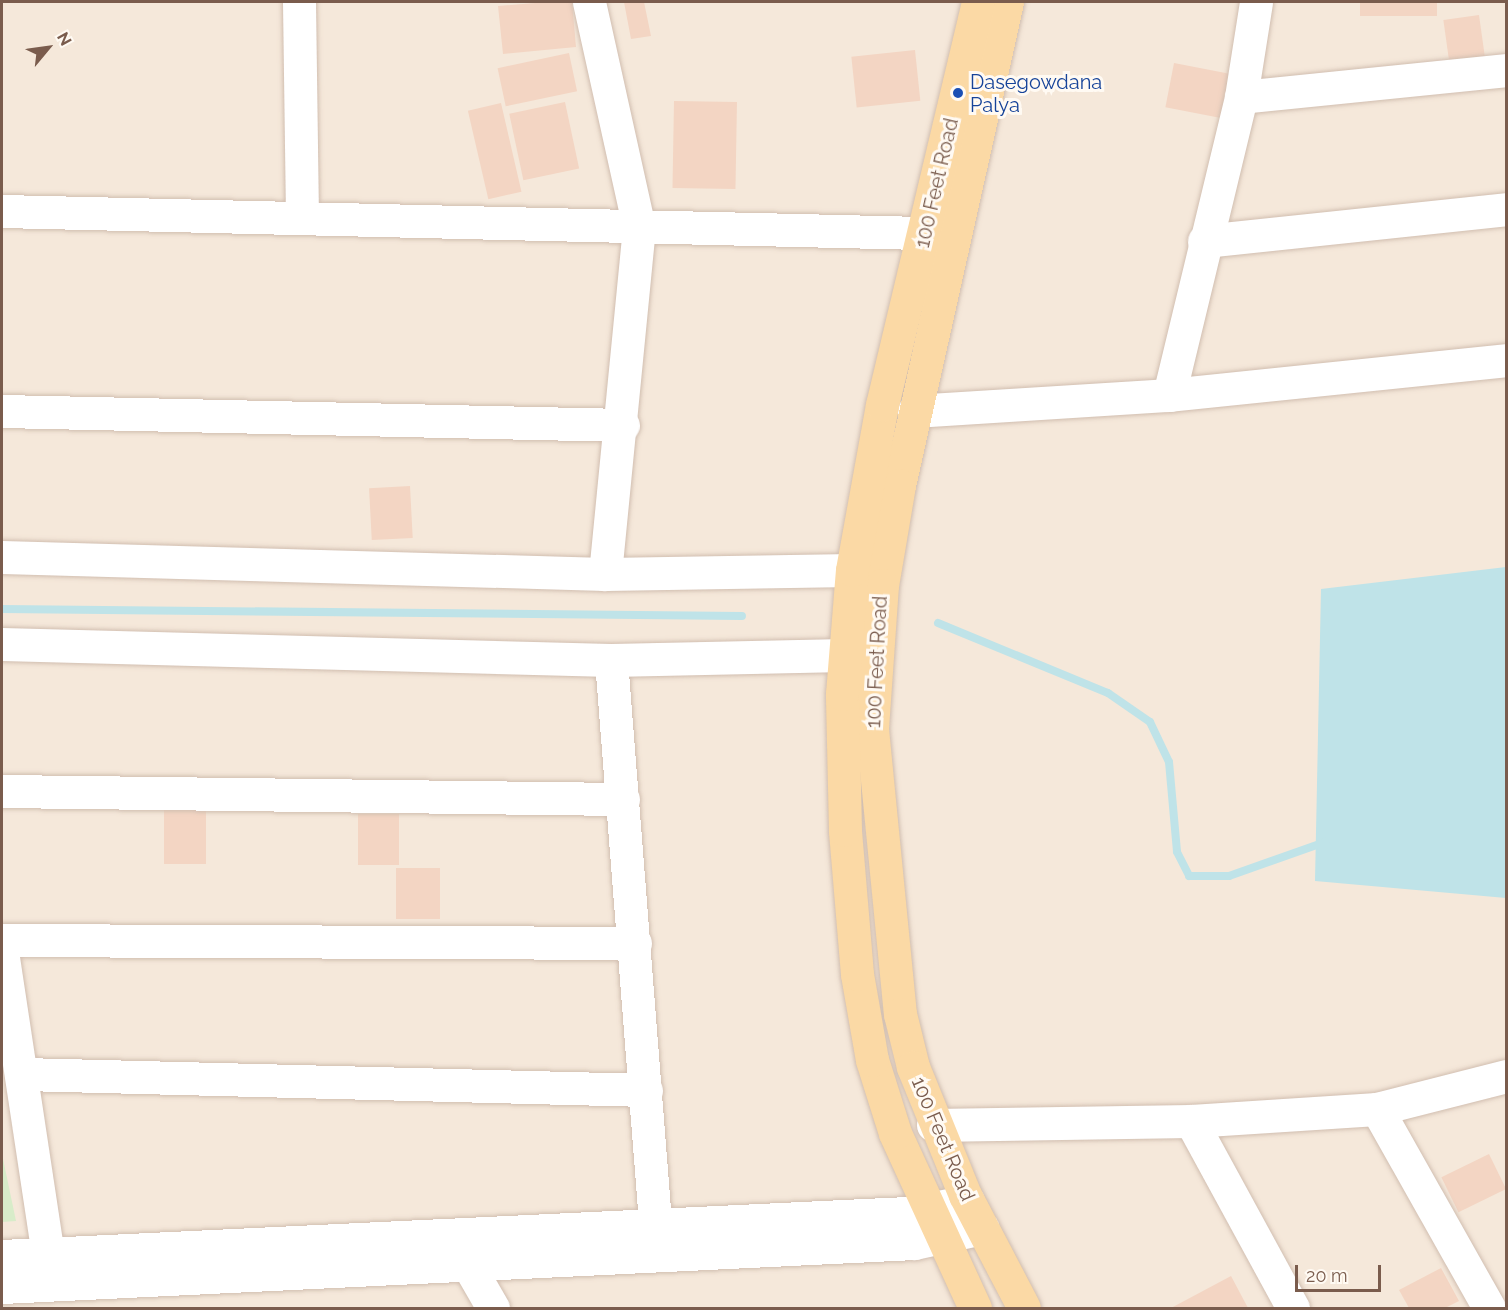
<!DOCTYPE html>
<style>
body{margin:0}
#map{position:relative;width:1508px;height:1310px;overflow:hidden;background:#fdf6ec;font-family:Raleway,sans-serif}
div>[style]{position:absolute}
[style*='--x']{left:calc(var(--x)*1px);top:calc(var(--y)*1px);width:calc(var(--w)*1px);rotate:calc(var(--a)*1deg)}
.residential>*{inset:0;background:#f5e8da;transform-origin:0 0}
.green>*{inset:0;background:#d8ecc9}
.water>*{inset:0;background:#bfe3e8}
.stream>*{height:8px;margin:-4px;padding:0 4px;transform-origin:4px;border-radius:4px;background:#bfe3e8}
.building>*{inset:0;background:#f3d5c3;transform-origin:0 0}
.roads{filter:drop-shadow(0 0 2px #d1beb0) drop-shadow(0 0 2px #d1beb0)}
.minor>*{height:33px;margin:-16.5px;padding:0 16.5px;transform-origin:16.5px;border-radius:16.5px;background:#fff}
.major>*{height:33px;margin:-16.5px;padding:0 16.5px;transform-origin:16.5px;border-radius:16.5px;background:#fbd9a5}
.dots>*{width:16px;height:16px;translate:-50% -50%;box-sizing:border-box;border:3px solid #fffaf3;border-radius:50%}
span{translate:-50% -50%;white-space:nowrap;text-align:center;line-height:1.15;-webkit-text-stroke:6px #fffaf3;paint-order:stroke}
.transit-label{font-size:20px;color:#164399}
.left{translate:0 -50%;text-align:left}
.street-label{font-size:20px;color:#7a5c4d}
.frame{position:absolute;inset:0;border:3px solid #7a5c4d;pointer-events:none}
.north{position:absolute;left:18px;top:18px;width:60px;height:60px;-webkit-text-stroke:4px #fffaf3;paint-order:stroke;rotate:61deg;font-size:16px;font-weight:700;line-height:24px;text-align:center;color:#7a5c4d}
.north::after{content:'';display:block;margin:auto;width:21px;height:27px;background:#7a5c4d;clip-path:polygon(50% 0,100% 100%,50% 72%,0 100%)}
.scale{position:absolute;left:1295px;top:1265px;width:86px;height:27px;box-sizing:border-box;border:3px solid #7a5c4d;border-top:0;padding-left:8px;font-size:18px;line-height:21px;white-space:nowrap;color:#7a5c4d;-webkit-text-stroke:4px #fffaf3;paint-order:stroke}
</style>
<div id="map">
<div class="residential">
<div style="left:2px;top:2px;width:1504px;height:1306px"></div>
</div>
<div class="green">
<div style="clip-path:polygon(2px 1154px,16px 1221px,2px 1222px)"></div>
</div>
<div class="water">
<div style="clip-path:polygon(1506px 567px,1506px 898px,1315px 881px,1321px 589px)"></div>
</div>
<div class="stream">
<div style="--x:2;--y:609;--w:740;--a:0.54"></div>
<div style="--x:938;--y:623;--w:184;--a:22.4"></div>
<div style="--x:1108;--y:693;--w:51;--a:34.6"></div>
<div style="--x:1150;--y:722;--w:44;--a:64.6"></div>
<div style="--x:1169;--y:762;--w:90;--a:84.9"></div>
<div style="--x:1177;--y:852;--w:27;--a:63"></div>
<div style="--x:1189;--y:876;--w:40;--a:0"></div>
<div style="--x:1229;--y:876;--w:102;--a:-19.5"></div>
</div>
<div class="building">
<div style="clip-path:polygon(547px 2px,572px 2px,576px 47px,503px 54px,498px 6px)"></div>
<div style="clip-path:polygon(624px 2px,644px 2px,651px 36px,631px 39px)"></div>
<div style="left:1360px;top:2px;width:77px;height:14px"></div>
<div style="left:1479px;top:15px;width:49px;height:36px;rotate:82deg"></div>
<div style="left:915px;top:50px;width:51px;height:64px;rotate:84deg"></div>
<div style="left:569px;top:53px;width:39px;height:73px;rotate:78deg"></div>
<div style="left:1174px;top:63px;width:67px;height:45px;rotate:11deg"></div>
<div style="left:674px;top:101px;width:63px;height:87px;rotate:1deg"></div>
<div style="left:565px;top:102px;width:68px;height:57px;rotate:78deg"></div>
<div style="left:501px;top:103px;width:91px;height:34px;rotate:77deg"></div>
<div style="left:410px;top:486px;width:52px;height:41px;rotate:87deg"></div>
<div style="left:164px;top:810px;width:42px;height:54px"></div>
<div style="left:358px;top:814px;width:41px;height:51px"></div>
<div style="left:396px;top:868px;width:44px;height:51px"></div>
<div style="left:1489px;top:1154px;width:39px;height:53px;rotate:64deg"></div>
<div style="clip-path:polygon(1441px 1268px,1459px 1301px,1445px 1308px,1409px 1308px,1399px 1290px)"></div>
<div style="clip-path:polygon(1231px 1276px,1248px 1308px,1171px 1308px)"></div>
</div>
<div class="roads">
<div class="minor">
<div style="--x:299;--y:2;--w:214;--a:89.2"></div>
<div style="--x:589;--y:2;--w:230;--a:77.5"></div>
<div style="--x:639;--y:227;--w:349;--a:95.6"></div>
<div style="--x:1241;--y:97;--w:266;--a:-5.8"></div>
<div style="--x:2;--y:211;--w:923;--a:1.37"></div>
<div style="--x:1204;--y:241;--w:304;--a:-6"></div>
<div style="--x:1169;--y:395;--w:307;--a:-76.4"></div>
<div style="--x:1241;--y:97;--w:96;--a:-81"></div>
<div style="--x:2;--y:411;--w:621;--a:1.29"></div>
<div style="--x:914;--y:411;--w:256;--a:-3.6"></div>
<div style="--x:1169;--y:395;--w:339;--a:-5.9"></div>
<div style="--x:2;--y:557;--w:603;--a:1.61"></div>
<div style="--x:605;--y:574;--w:247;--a:-0.9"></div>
<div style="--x:2;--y:644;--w:609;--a:1.5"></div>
<div style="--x:611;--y:660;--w:234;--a:-1.2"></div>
<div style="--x:611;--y:660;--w:589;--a:85.52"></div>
<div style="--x:2;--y:791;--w:621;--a:0.74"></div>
<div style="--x:2;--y:940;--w:633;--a:0.27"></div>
<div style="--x:2;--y:951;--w:328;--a:81.4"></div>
<div style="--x:23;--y:1074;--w:623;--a:1.47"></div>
<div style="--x:1377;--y:1109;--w:228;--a:60.6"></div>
<div style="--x:1191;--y:1121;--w:213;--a:61.4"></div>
<div style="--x:933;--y:1125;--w:258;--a:-0.9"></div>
<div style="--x:1191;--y:1121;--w:186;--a:-3.7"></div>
<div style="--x:1377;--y:1109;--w:133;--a:-14.3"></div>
<div style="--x:459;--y:1249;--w:68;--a:60"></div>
<div style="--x:2;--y:1256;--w:907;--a:-2.72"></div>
<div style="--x:908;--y:1213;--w:61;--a:-11.3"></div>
<div style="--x:2;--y:1287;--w:913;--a:-2.76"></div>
<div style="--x:914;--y:1243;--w:70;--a:-12.4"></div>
</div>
<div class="major">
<div style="--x:1007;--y:2;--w:495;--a:102.6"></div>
<div style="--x:899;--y:485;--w:101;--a:99.6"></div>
<div style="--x:882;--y:585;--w:144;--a:94"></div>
<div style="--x:872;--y:729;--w:286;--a:84.4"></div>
<div style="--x:900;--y:1014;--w:55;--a:76.2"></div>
<div style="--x:913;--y:1067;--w:138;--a:67.9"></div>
<div style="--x:965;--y:1195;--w:127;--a:62.4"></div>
<div style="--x:975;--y:1308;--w:192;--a:-114.6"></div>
<div style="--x:895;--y:1133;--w:77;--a:-107.5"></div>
<div style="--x:872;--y:1060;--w:87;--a:-99.9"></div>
<div style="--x:857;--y:974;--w:144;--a:-94.8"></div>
<div style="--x:845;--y:830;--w:136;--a:-91.3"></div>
<div style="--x:842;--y:694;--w:124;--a:-85.4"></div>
<div style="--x:852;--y:570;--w:168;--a:-79.7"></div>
<div style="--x:882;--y:405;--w:414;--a:-76.6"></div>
</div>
</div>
<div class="dots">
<div style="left:958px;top:93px;background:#1a4fb4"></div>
</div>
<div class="transit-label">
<span class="left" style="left:970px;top:94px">Dasegowdana<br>Palya</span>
</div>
<div class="street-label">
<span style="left:937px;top:183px;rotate:-77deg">100 Feet Road</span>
<span style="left:877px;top:662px;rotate:-87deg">100 Feet Road</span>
<span style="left:943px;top:1139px;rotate:67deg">100 Feet Road</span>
</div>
<div class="frame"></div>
<div class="north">N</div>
<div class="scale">20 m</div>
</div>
